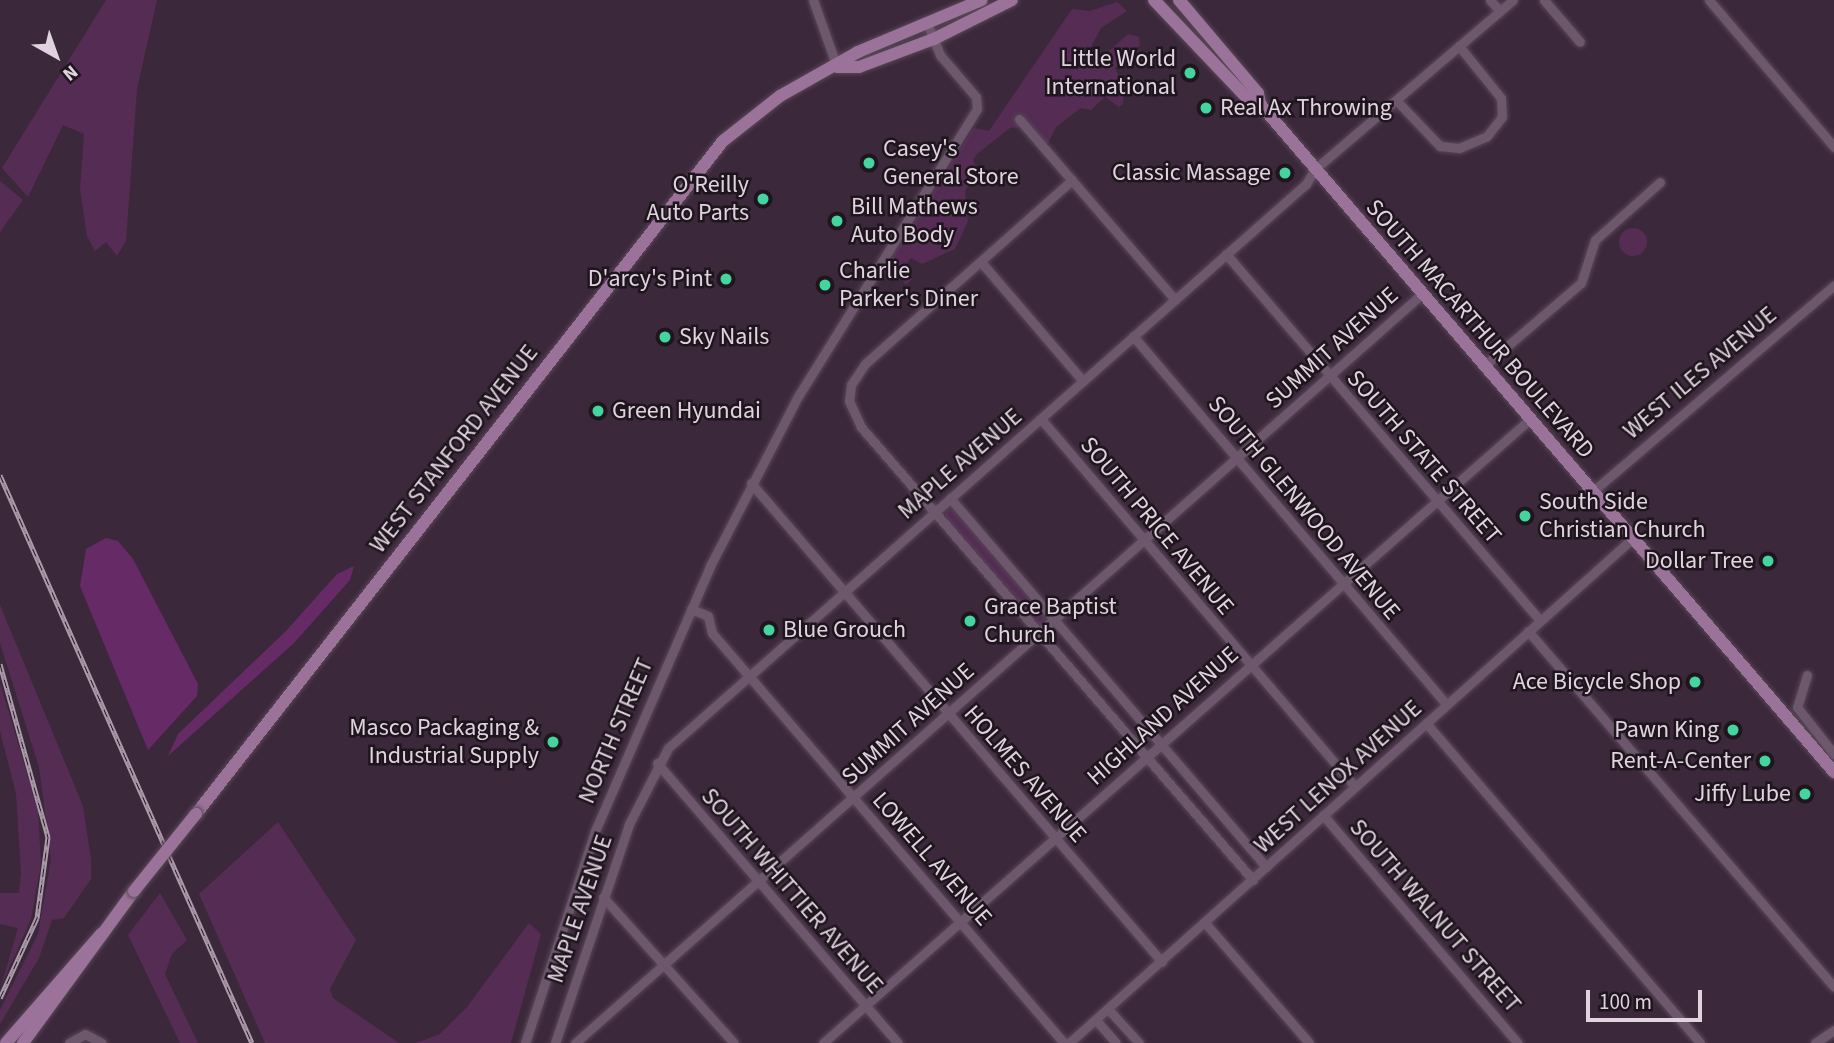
<!DOCTYPE html>
<style>
body{margin:0}
#map{position:relative;width:1834px;height:1043px;overflow:hidden;background:#3c283b;font-family:"Source Sans 3",sans-serif}
div>[style]{position:absolute}
[style*='--x']{left:calc(var(--x)*1px);top:calc(var(--y)*1px);width:calc(var(--w)*1px);rotate:calc(var(--a)*1deg)}
.green>*{inset:0;background:#542c54}
.round{border-radius:50%}
.water>*{inset:0;background:#662a66}
.roads{filter:drop-shadow(0 0 2px #584757) drop-shadow(0 0 2px #584757)}
.minor>*{height:9px;margin:-4.5px;padding:0 4.5px;transform-origin:4.5px;border-radius:4.5px;background:#6d576c}
.major>*{height:12px;margin:-6px;padding:0 6px;transform-origin:6px;border-radius:6px;background:#9b739a}
.rail>*{height:5px;margin-top:-2.5px;transform-origin:0;background:repeating-linear-gradient(90deg,#1e151d 0 8px,#ac9cab 0 16px);box-sizing:border-box;border-block:2px solid #ac9cab}
.bridges{filter:drop-shadow(0 0 2px #584757) drop-shadow(0 0 2px #584757)}
.major-bridge>*{height:12px;margin:-6px;padding:0 6px;transform-origin:6px;border-radius:6px;background:#9b739a}
.dots>*{width:19px;height:19px;translate:-50% -50%;box-sizing:border-box;border:4px solid #1e151d;border-radius:50%}
span{translate:-50% -50%;white-space:nowrap;text-align:center;line-height:1.15;-webkit-text-stroke:5px #1e151d;paint-order:stroke}
.poi-label{font-size:24px;color:#e0d3df}
.right{translate:-100% -50%;text-align:right}
.left{translate:0 -50%;text-align:left}
.street-label{font-size:24px;color:#e0d3df}
.north{position:absolute;left:21px;top:21px;width:70px;height:70px;-webkit-text-stroke:5px #1e151d;paint-order:stroke;rotate:140deg;font-size:19px;font-weight:700;line-height:28px;text-align:center;color:#e0d3df}
.north::after{content:'';display:block;margin:auto;width:24px;height:32px;background:#e0d3df;clip-path:polygon(50% 0,100% 100%,50% 72%,0 100%)}
.scale{position:absolute;left:1586px;top:990px;width:116px;height:32px;box-sizing:border-box;border:4px solid #e0d3df;border-top:0;padding-left:9px;font-size:21px;line-height:24px;white-space:nowrap;color:#e0d3df;-webkit-text-stroke:5px #1e151d;paint-order:stroke}
</style>
<div id="map">
<div class="green">
<div style="clip-path:polygon(106px 0,157px 0,137px 89px,126px 241px,117px 256px,106px 242px,95px 251px,87px 236px,80px 189px,84px 134px,63px 125px,28px 197px,2px 168px)"></div>
<div style="clip-path:polygon(1117px 2px,1127px 11px,1101px 28px,1083px 62px,1090px 68px,1128px 34px,1139px 37px,1140px 45px,1115px 68px,1125px 88px,1123px 104px,1119px 107px,1105px 97px,1091px 110px,1081px 108px,1056px 127px,1047px 145px,1027px 127px,1010px 128px,977px 154px,973px 160px,978px 172px,965px 191px,968px 221px,955px 249px,922px 264px,911px 258px,907px 263px,912px 279px,906px 285px,888px 262px,974px 128px,989px 131px,1072px 9px,1090px 11px)"></div>
<div style="clip-path:polygon(0 181px,23px 200px,0 232px)"></div>
<div class="round" style="left:1619px;top:228px;width:28px;height:28px"></div>
<div style="clip-path:polygon(955px 509px,1045px 616px,1044px 623px,1037px 624px,946px 521px,946px 510px)"></div>
<div style="clip-path:polygon(0 605px,83px 806px,91px 859px,91px 879px,64px 918px,52px 920px,39px 958px,0 1024px,0 1010px,38px 934px,51px 859px,39px 767px,0 643px)"></div>
<div style="clip-path:polygon(0 683px,38px 810px,41px 864px,31px 919px,0 989px,18px 928px,0 924px,0 893px,19px 893px,21px 872px,16px 794px,0 731px)"></div>
<div style="clip-path:polygon(278px 822px,356px 940px,330px 989px,333px 998px,399px 1043px,265px 1043px,199px 894px)"></div>
<div style="clip-path:polygon(160px 893px,187px 940px,172px 954px,165px 974px,198px 1043px,180px 1043px,128px 935px)"></div>
<div style="clip-path:polygon(529px 923px,541px 934px,511px 1043px,416px 1043px,440px 1034px,467px 1007px)"></div>
</div>
<div class="water">
<div style="clip-path:polygon(106px 538px,118px 541px,133px 559px,198px 684px,197px 696px,148px 750px,80px 586px,86px 549px)"></div>
<div style="clip-path:polygon(354px 566px,350px 580px,294px 643px,168px 756px,178px 734px,286px 631px,337px 574px)"></div>
</div>
<div class="roads">
<div class="minor">
<div style="--x:813;--y:0;--w:71;--a:70.3"></div>
<div style="--x:1490;--y:0;--w:15;--a:48"></div>
<div style="--x:1544;--y:0;--w:55;--a:49.4"></div>
<div style="--x:1709;--y:0;--w:193;--a:49.6"></div>
<div style="--x:1396;--y:100;--w:64;--a:46.3"></div>
<div style="--x:1440;--y:146;--w:19;--a:6"></div>
<div style="--x:1459;--y:148;--w:30;--a:-23"></div>
<div style="--x:1487;--y:136;--w:24;--a:-52"></div>
<div style="--x:1502;--y:117;--w:19;--a:-93"></div>
<div style="--x:1501;--y:98;--w:67;--a:-128.9"></div>
<div style="--x:1019;--y:119;--w:239;--a:49.2"></div>
<div style="--x:1072;--y:180;--w:277;--a:138.4"></div>
<div style="--x:865;--y:364;--w:25;--a:124"></div>
<div style="--x:851;--y:385;--w:16;--a:97"></div>
<div style="--x:849;--y:401;--w:29;--a:65"></div>
<div style="--x:861;--y:427;--w:599;--a:49.13"></div>
<div style="--x:1226;--y:254;--w:482;--a:49.4"></div>
<div style="--x:981;--y:262;--w:157;--a:49.4"></div>
<div style="--x:1133;--y:336;--w:483;--a:49.6"></div>
<div style="--x:1484;--y:366;--w:128;--a:-40.6"></div>
<div style="--x:1581;--y:283;--w:45;--a:-72"></div>
<div style="--x:1595;--y:240;--w:87;--a:-41.7"></div>
<div style="--x:1041;--y:419;--w:482;--a:49.5"></div>
<div style="--x:751;--y:483;--w:631;--a:49.37"></div>
<div style="--x:1592;--y:492;--w:318;--a:-40.5"></div>
<div style="--x:950;--y:498;--w:486;--a:49.4"></div>
<div style="--x:691;--y:609;--w:18;--a:22"></div>
<div style="--x:708;--y:616;--w:17;--a:77"></div>
<div style="--x:712;--y:633;--w:540;--a:49.35"></div>
<div style="--x:1528;--y:631;--w:469;--a:49.3"></div>
<div style="--x:1807;--y:675;--w:34;--a:107"></div>
<div style="--x:1797;--y:707;--w:60;--a:51.8"></div>
<div style="--x:1426;--y:723;--w:421;--a:49.4"></div>
<div style="--x:657;--y:763;--w:369;--a:49.3"></div>
<div style="--x:1323;--y:815;--w:300;--a:49.5"></div>
<div style="--x:603;--y:897;--w:196;--a:48.1"></div>
<div style="--x:1206;--y:924;--w:157;--a:49.1"></div>
<div style="--x:1108;--y:1009;--w:46;--a:47.6"></div>
<div style="--x:1096;--y:1020;--w:30;--a:49"></div>
<div style="--x:69;--y:1043;--w:18;--a:-29"></div>
<div style="--x:85;--y:1034;--w:19;--a:28"></div>
<div style="--x:525;--y:1043;--w:223;--a:-71.7"></div>
<div style="--x:595;--y:831;--w:289;--a:-66.5"></div>
<div style="--x:710;--y:566;--w:189;--a:-62.6"></div>
<div style="--x:797;--y:398;--w:340;--a:-58.1"></div>
<div style="--x:977;--y:109;--w:12;--a:-95"></div>
<div style="--x:976;--y:97;--w:55;--a:-130.6"></div>
<div style="--x:940;--y:55;--w:31;--a:-112"></div>
<div style="--x:555;--y:1043;--w:231;--a:-71.3"></div>
<div style="--x:629;--y:824;--w:85;--a:-62.8"></div>
<div style="--x:668;--y:748;--w:852;--a:-41.48"></div>
<div style="--x:1306;--y:184;--w:17;--a:-59"></div>
<div style="--x:1315;--y:169;--w:260;--a:-40.5"></div>
<div style="--x:575;--y:1043;--w:1131;--a:-41.49"></div>
<div style="--x:823;--y:1043;--w:943;--a:-41.43"></div>
<div style="--x:1069;--y:1043;--w:756;--a:-41.84"></div>
<div style="--x:1815;--y:1043;--w:23;--a:-34"></div>
</div>
<div class="major">
<div style="--x:1154;--y:0;--w:139;--a:46.5"></div>
<div style="--x:1250;--y:101;--w:10;--a:17"></div>
<div style="--x:1260;--y:104;--w:881;--a:49.33"></div>
<div style="--x:1179;--y:0;--w:122;--a:49.7"></div>
<div style="--x:1258;--y:93;--w:11;--a:80"></div>
<div style="--x:837;--y:67;--w:22;--a:0"></div>
<div style="--x:859;--y:67;--w:80;--a:-20.5"></div>
<div style="--x:934;--y:39;--w:87;--a:-26.6"></div>
<div style="--x:196;--y:814;--w:855;--a:-51.94"></div>
<div style="--x:723;--y:141;--w:73;--a:-38.3"></div>
<div style="--x:780;--y:96;--w:90;--a:-29.4"></div>
<div style="--x:858;--y:52;--w:134;--a:-22.8"></div>
<div style="--x:6;--y:1043;--w:145;--a:-48.9"></div>
<div style="--x:23;--y:1043;--w:188;--a:-53.9"></div>
</div>
</div>
<div class="rail">
<div style="--x:0;--y:475;--w:621;--a:66.07"></div>
<div style="--x:0;--y:664;--w:180;--a:74.5"></div>
<div style="--x:48;--y:837;--w:82;--a:97.7"></div>
<div style="--x:37;--y:918;--w:88;--a:114.8"></div>
</div>
<div class="bridges">
<div class="major-bridge">
<div style="--x:134;--y:891;--w:99;--a:-51.2"></div>
</div>
</div>
<div class="dots">
<div style="left:1190px;top:73px;background:#44d49f"></div>
<div style="left:1206px;top:108px;background:#44d49f"></div>
<div style="left:869px;top:163px;background:#44d49f"></div>
<div style="left:1285px;top:173px;background:#44d49f"></div>
<div style="left:763px;top:199px;background:#44d49f"></div>
<div style="left:837px;top:221px;background:#44d49f"></div>
<div style="left:726px;top:279px;background:#44d49f"></div>
<div style="left:825px;top:285px;background:#44d49f"></div>
<div style="left:665px;top:337px;background:#44d49f"></div>
<div style="left:598px;top:411px;background:#44d49f"></div>
<div style="left:1525px;top:516px;background:#44d49f"></div>
<div style="left:1768px;top:561px;background:#44d49f"></div>
<div style="left:970px;top:621px;background:#44d49f"></div>
<div style="left:769px;top:630px;background:#44d49f"></div>
<div style="left:1695px;top:682px;background:#44d49f"></div>
<div style="left:1733px;top:730px;background:#44d49f"></div>
<div style="left:553px;top:742px;background:#44d49f"></div>
<div style="left:1765px;top:761px;background:#44d49f"></div>
<div style="left:1805px;top:794px;background:#44d49f"></div>
</div>
<div class="poi-label">
<span class="right" style="left:1176px;top:73px">Little World<br>International</span>
<span class="left" style="left:1220px;top:108px">Real Ax Throwing</span>
<span class="left" style="left:883px;top:163px">Casey's<br>General Store</span>
<span class="right" style="left:1271px;top:173px">Classic Massage</span>
<span class="right" style="left:749px;top:199px">O'Reilly<br>Auto Parts</span>
<span class="left" style="left:851px;top:221px">Bill Mathews<br>Auto Body</span>
<span class="left" style="left:839px;top:285px">Charlie<br>Parker's Diner</span>
<span class="right" style="left:712px;top:279px">D'arcy's Pint</span>
<span class="left" style="left:679px;top:337px">Sky Nails</span>
<span class="left" style="left:612px;top:411px">Green Hyundai</span>
<span class="left" style="left:1539px;top:516px">South Side<br>Christian Church</span>
<span class="right" style="left:1754px;top:561px">Dollar Tree</span>
<span class="left" style="left:984px;top:621px">Grace Baptist<br>Church</span>
<span class="left" style="left:783px;top:630px">Blue Grouch</span>
<span class="right" style="left:1681px;top:682px">Ace Bicycle Shop</span>
<span class="right" style="left:539px;top:742px">Masco Packaging &amp;<br>Industrial Supply</span>
<span class="right" style="left:1719px;top:730px">Pawn King</span>
<span class="right" style="left:1751px;top:761px">Rent-A-Center</span>
<span class="right" style="left:1791px;top:794px">Jiffy Lube</span>
</div>
<div class="street-label">
<span style="left:1480px;top:329px;rotate:49deg">SOUTH MACARTHUR BOULEVARD</span>
<span style="left:1332px;top:348px;rotate:-42deg">SUMMIT AVENUE</span>
<span style="left:1700px;top:373px;rotate:-40deg">WEST ILES AVENUE</span>
<span style="left:454px;top:449px;rotate:-52deg">WEST STANFORD AVENUE</span>
<span style="left:1424px;top:457px;rotate:49deg">SOUTH STATE STREET</span>
<span style="left:960px;top:464px;rotate:-41deg">MAPLE AVENUE</span>
<span style="left:1304px;top:508px;rotate:50deg">SOUTH GLENWOOD AVENUE</span>
<span style="left:1157px;top:526px;rotate:50deg">SOUTH PRICE AVENUE</span>
<span style="left:1163px;top:716px;rotate:-42deg">HIGHLAND AVENUE</span>
<span style="left:908px;top:724px;rotate:-42deg">SUMMIT AVENUE</span>
<span style="left:616px;top:731px;rotate:-67deg">NORTH STREET</span>
<span style="left:1025px;top:774px;rotate:49deg">HOLMES AVENUE</span>
<span style="left:1338px;top:777px;rotate:-42deg">WEST LENOX AVENUE</span>
<span style="left:932px;top:859px;rotate:49deg">LOWELL AVENUE</span>
<span style="left:792px;top:891px;rotate:49deg">SOUTH WHITTIER AVENUE</span>
<span style="left:580px;top:909px;rotate:-71deg">MAPLE AVENUE</span>
<span style="left:1435px;top:916px;rotate:49deg">SOUTH WALNUT STREET</span>
</div>
<div class="north">N</div>
<div class="scale">100 m</div>
</div>
